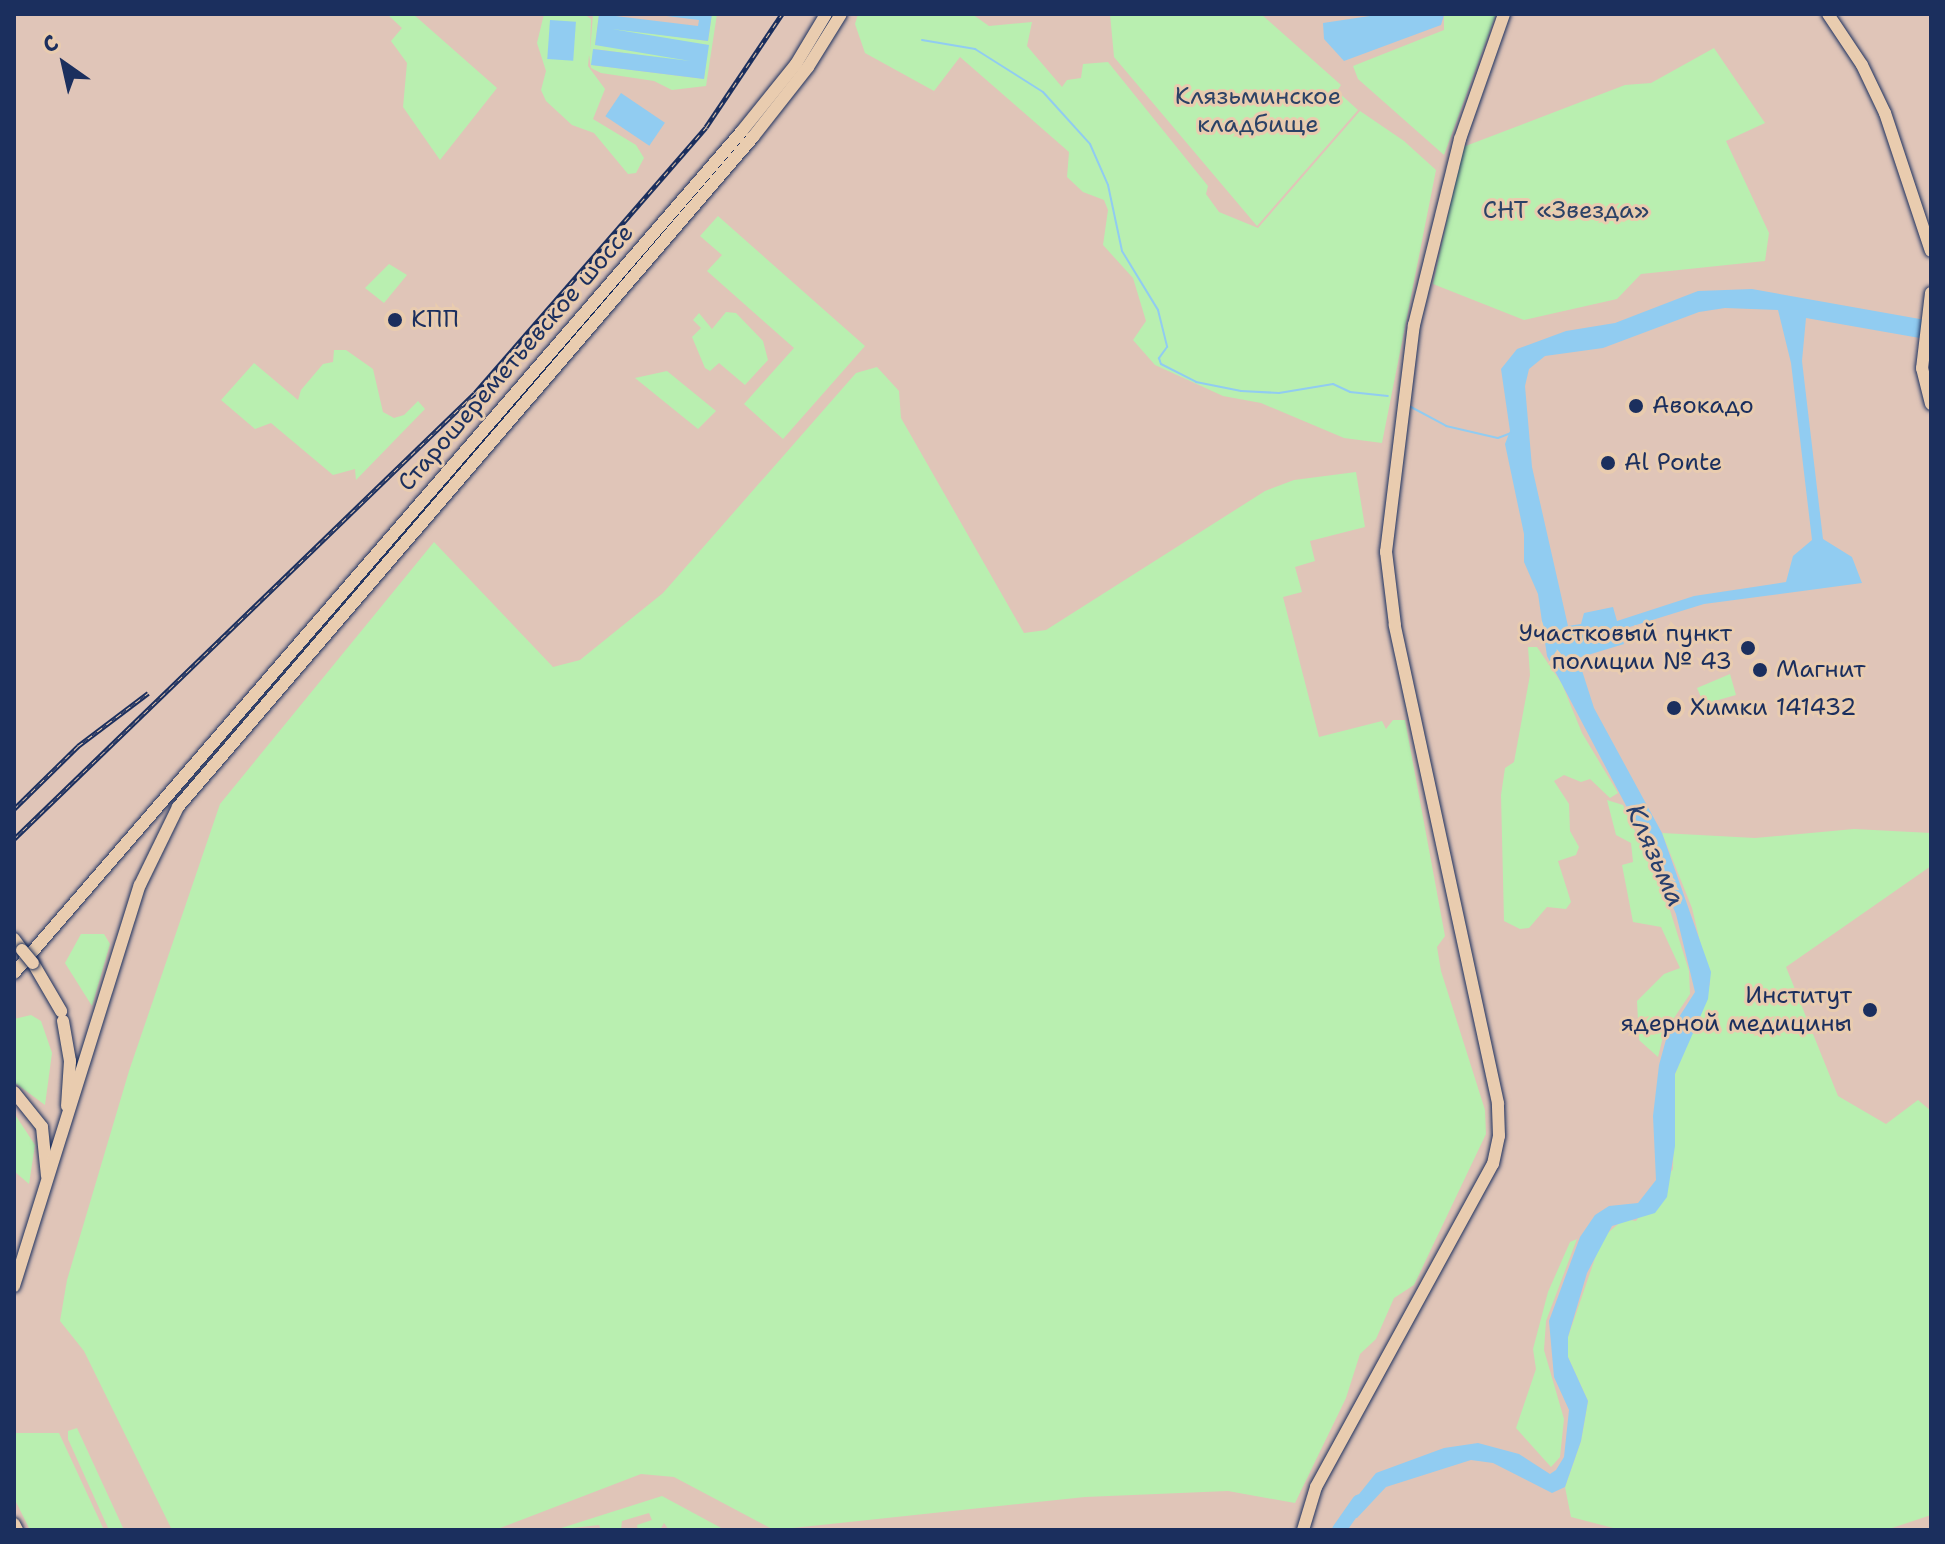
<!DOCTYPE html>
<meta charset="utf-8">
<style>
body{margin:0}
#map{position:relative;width:1945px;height:1544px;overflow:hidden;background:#e0c5b8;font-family:"Shantell Sans",sans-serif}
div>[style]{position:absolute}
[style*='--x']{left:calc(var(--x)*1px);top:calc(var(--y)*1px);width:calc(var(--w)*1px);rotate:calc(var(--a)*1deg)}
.green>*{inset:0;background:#b9efb0}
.water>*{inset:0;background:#91ccf1;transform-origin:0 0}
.stream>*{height:2px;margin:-1px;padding:0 1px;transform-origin:1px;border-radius:1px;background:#91ccf1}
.river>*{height:14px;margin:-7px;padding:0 7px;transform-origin:7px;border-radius:7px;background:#91ccf1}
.roads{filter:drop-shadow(0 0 2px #1b2f5e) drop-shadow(0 0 2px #1b2f5e)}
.secondary>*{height:12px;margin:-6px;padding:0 6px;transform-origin:6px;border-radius:6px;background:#e9ccaf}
.primary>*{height:12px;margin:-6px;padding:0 6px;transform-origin:6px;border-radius:6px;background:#e9ccaf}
.rail>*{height:5px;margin-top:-2.5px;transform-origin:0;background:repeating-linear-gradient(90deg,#e9ccaf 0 6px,#1b2f5e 0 12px);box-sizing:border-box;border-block:2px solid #1b2f5e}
.bridges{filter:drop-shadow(0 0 2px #1b2f5e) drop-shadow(0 0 2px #1b2f5e)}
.secondary-bridge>*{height:12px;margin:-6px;padding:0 6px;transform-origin:6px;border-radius:6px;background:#e9ccaf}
.dots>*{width:22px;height:22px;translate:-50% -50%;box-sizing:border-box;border:4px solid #e9ccaf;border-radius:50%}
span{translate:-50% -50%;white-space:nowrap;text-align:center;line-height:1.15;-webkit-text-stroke:6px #e9ccaf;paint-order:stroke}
.park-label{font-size:24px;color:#2b4266}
.poi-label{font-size:24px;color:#1b2f5e}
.left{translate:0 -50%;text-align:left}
.right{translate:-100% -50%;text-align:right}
.street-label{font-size:24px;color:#1b2f5e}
.water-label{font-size:26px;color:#273f6d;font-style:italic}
.frame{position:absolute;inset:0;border:16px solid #1b2f5e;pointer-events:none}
.north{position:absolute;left:24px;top:24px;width:80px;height:80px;-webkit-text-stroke:6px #e9ccaf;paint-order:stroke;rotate:326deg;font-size:22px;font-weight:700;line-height:32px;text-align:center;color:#1b2f5e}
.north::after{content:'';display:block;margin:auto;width:28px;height:36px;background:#1b2f5e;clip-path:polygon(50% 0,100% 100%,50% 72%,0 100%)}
</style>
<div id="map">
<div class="green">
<div style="clip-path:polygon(387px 14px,413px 14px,497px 88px,440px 160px,403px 107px,407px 63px,391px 41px,402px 28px)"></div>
<div style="clip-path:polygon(544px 14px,584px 14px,591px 19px,590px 52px,593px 14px,599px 14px,595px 45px,690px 57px,690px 62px,594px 49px,592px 65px,704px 79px,708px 45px,611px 33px,612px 28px,708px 41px,712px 14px,717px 14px,706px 86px,672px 90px,654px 81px,601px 73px,591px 68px,589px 55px,588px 66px,605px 89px,593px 119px,636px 145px,644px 158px,636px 173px,628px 174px,594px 133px,572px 125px,546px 101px,541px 90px,546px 71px,537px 43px)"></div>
<div style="clip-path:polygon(858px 14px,972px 14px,989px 26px,1032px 22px,1027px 46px,1062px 87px,1067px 80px,1081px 78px,1083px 64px,1108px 62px,1208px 186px,1206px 194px,1219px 212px,1258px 228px,1360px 111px,1404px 141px,1436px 170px,1382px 443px,1344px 438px,1261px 403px,1223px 396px,1155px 365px,1133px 340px,1146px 321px,1133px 278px,1103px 245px,1108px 210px,1104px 200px,1083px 192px,1067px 177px,1069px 152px,960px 57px,934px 91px,865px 53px,855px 24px)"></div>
<div style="clip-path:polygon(1110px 14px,1261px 14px,1341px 85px,1337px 91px,1358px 110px,1257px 226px,1114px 57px)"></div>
<div style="clip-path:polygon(1444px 14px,1496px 14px,1444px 155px,1358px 79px,1353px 66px,1444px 30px)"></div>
<div style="clip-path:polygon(1714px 48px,1765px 123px,1726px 141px,1769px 233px,1765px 261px,1641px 274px,1617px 299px,1524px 320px,1433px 284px,1463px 147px,1625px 85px,1651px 83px)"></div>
<div style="clip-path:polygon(718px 216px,865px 346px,783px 439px,744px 404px,794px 348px,707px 271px,722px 255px,700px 236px)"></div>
<div style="clip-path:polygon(389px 264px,407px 275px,384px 303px,365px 288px)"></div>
<div style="clip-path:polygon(726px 312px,736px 313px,763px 341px,768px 360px,745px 385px,719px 363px,710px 371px,705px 368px,692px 337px,701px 328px,693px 320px,699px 313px,712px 329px)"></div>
<div style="clip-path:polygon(334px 350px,346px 350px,373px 369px,383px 412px,394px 418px,404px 415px,418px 401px,425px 409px,356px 480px,355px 469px,333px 475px,271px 423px,255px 429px,221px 400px,254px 363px,298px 400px,301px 390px,323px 364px,333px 362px)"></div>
<div style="clip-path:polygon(877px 367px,899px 391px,901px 418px,1024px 633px,1046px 630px,1265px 491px,1294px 480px,1356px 472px,1365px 527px,1310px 541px,1315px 561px,1295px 567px,1302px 592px,1283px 597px,1319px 737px,1382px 721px,1386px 729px,1393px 720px,1405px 720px,1445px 936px,1437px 947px,1441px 971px,1485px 1110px,1486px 1134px,1414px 1285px,1394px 1298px,1376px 1339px,1360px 1354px,1346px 1398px,1295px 1503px,1228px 1491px,1085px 1497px,774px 1530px,674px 1477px,641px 1474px,495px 1530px,172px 1530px,84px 1351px,60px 1321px,67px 1280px,129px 1071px,220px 804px,434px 542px,553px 667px,580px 660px,663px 593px,856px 373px)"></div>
<div style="clip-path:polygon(667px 371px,716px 411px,698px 429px,635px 378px)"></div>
<div style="clip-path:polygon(1528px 647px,1537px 647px,1562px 684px,1582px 733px,1618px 793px,1610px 798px,1590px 779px,1581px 782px,1564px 775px,1554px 781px,1569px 804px,1570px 831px,1579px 847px,1576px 855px,1558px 861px,1571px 902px,1566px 909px,1547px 907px,1529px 928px,1520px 929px,1504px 921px,1501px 795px,1505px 768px,1514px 762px,1530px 675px)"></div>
<div style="clip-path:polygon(1730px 674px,1736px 695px,1704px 704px,1697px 688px)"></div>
<div style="clip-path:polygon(1607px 800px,1623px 805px,1669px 907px,1689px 971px,1690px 994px,1664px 1033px,1658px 1057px,1639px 1040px,1637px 1001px,1664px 974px,1680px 968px,1661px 927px,1633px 922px,1622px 865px,1633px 862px,1631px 843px,1616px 835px)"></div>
<div style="clip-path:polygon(1854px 829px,1931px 833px,1931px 866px,1786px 967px,1838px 1096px,1886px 1124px,1918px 1100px,1931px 1111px,1931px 1515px,1886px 1530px,1621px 1530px,1571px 1517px,1565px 1487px,1581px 1441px,1588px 1401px,1568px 1357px,1568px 1337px,1602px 1238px,1624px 1219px,1636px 1221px,1673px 1169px,1675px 1074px,1710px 984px,1692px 908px,1662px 833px,1755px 838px)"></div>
<div style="clip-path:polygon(81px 934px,104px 934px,110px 944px,92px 1006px,65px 963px)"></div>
<div style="clip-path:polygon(31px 1015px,41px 1021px,52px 1053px,45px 1105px,14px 1082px,14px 1019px)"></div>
<div style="clip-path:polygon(14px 1113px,35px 1145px,29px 1184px,14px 1171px)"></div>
<div style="clip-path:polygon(1577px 1239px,1546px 1321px,1544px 1350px,1564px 1419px,1560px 1457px,1551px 1467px,1516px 1428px,1536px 1369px,1533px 1349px,1548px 1292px,1570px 1242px)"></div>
<div style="clip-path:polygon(77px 1428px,124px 1530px,109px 1530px,68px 1439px,68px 1431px)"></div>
<div style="clip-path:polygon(14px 1433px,59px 1433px,104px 1530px,30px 1530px,14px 1498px)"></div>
<div style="clip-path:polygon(662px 1496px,725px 1530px,669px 1530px,664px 1523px,660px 1530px,638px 1530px,637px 1525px,652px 1520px,649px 1513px,622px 1521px,621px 1530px,601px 1530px,599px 1525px,555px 1530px)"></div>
</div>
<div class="water">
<div style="clip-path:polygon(599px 14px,698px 26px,699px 20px,650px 14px,712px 14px,708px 41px,612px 29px,709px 45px,704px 79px,591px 65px,593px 49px,690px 61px,595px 45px)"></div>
<div style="clip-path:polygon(1383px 14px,1444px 15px,1441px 25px,1344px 61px,1324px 39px,1323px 23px)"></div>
<div style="left:550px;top:20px;width:26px;height:39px;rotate:4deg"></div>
<div style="left:621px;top:93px;width:53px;height:28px;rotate:34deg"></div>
<div style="clip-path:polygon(evenodd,1752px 289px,1931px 321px,1931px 340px,1806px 318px,1802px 361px,1823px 539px,1852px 557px,1862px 583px,1704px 604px,1620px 630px,1624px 644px,1578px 658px,1594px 708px,1662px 833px,1711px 972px,1708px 999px,1675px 1074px,1675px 1146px,1667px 1197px,1655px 1213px,1612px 1226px,1587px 1273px,1568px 1337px,1568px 1357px,1588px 1401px,1581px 1441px,1565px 1487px,1552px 1493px,1493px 1463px,1471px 1460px,1386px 1487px,1357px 1518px,1343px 1514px,1376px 1473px,1444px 1448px,1478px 1443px,1519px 1454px,1550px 1474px,1556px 1470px,1564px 1457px,1569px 1410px,1554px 1377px,1549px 1321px,1580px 1237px,1595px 1215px,1609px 1206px,1638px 1203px,1656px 1180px,1653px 1116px,1659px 1065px,1667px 1036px,1695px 992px,1676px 914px,1641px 834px,1547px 656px,1538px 594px,1524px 562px,1524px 534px,1505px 444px,1510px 431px,1501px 369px,1517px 349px,1566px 331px,1615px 323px,1698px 291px,1752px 289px,1725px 308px,1778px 310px,1791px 363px,1812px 540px,1793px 556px,1786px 582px,1694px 596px,1617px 621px,1613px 607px,1584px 613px,1581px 624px,1568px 626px,1532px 467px,1525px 386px,1529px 369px,1545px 356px,1603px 348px,1699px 312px,1725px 308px)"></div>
</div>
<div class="stream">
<div style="--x:922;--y:40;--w:54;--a:9.6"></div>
<div style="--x:975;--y:49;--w:80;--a:32.3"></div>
<div style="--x:1043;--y:92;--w:70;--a:47.9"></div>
<div style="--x:1090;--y:144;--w:45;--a:66.3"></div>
<div style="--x:1108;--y:185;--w:67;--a:78"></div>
<div style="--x:1122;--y:251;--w:69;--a:58.6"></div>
<div style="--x:1158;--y:310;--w:38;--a:76"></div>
<div style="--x:1167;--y:347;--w:14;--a:126"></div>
<div style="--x:1159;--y:358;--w:6;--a:72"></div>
<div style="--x:1161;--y:364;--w:39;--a:27"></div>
<div style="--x:1196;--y:382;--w:46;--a:11.3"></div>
<div style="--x:1241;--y:391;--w:38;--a:3"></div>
<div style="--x:1279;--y:393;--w:55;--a:-9.5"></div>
<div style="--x:1333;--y:384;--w:19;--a:25"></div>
<div style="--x:1350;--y:392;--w:38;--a:6"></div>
<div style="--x:1411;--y:407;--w:40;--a:28"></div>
<div style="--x:1446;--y:426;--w:53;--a:13"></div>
<div style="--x:1498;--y:438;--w:14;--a:-21"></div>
</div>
<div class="river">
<div style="--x:1339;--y:1530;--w:35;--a:-55"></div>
</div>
<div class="roads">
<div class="secondary">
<div style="--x:1828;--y:14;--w:61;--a:56.3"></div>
<div style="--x:1862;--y:65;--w:53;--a:64.4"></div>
<div style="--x:1885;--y:113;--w:145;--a:71.6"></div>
<div style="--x:1931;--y:293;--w:76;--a:96.8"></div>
<div style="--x:1922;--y:368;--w:37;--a:76"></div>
<div style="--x:14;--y:939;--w:14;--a:54"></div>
<div style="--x:33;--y:963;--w:56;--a:59.7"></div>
<div style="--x:63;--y:1021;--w:41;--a:80.1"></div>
<div style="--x:70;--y:1061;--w:45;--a:93.8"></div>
<div style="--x:14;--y:1092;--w:45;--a:51.3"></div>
<div style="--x:42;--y:1127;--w:49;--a:84.2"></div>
<div style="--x:1303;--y:1530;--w:45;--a:-73.2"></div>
<div style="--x:1316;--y:1487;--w:368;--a:-61.3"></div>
<div style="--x:1493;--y:1164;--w:29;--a:-78"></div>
<div style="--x:1499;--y:1136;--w:33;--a:-92"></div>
<div style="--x:1498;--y:1103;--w:489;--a:-102.2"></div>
<div style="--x:1395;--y:625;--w:74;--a:-97"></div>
<div style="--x:1386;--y:552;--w:229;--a:-83"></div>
<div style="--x:1414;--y:325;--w:192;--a:-76.1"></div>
<div style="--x:1460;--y:139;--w:133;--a:-70.6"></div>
</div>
<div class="primary">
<div style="--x:14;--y:973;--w:1113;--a:-49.15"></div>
<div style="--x:742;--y:131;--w:86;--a:-51.1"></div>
<div style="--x:796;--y:64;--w:58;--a:-59"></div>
<div style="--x:14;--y:1286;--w:420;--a:-72.6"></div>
<div style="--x:140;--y:885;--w:87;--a:-64"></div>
<div style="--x:178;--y:807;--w:883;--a:-49.36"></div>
<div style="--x:753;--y:137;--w:89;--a:-51.8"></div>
<div style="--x:808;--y:67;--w:62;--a:-58.1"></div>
<div style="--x:14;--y:1524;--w:7;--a:63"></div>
</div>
</div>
<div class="rail">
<div style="--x:14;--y:809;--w:90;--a:-44.5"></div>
<div style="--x:78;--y:746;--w:88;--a:-37.1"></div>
<div style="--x:14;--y:839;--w:641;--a:-44.05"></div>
<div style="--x:475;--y:393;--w:352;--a:-49"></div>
<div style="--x:706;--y:127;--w:136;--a:-56.1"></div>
</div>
<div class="bridges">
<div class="secondary-bridge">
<div style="--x:22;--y:950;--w:17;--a:50"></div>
</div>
</div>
<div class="dots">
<div style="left:395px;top:320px;background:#1b2f5e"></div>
<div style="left:1636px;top:406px;background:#1b2f5e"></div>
<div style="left:1608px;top:463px;background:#1b2f5e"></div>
<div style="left:1748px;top:648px;background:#1b2f5e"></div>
<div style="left:1760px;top:670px;background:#1b2f5e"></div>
<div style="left:1674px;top:708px;background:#1b2f5e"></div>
<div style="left:1870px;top:1010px;background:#1b2f5e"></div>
</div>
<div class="park-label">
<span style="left:1258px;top:111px">Клязьминское<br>кладбище</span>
<span style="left:1566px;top:211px">СНТ «Звезда»</span>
</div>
<div class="poi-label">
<span class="left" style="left:411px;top:320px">КПП</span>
<span class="left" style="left:1652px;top:406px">Авокадо</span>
<span class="left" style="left:1624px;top:463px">Al Ponte</span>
<span class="right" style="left:1732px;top:648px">Участковый пункт<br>полиции № 43</span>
<span class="left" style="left:1776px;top:670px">Магнит</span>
<span class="left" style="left:1690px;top:708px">Химки 141432</span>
<span class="right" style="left:1852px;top:1010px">Институт<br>ядерной медицины</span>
</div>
<div class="street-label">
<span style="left:516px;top:358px;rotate:-49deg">Старошереметьевское шоссе</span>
</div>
<div class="water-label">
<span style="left:1656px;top:855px;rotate:66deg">Клязьма</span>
</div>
<div class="frame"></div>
<div class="north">С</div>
</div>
